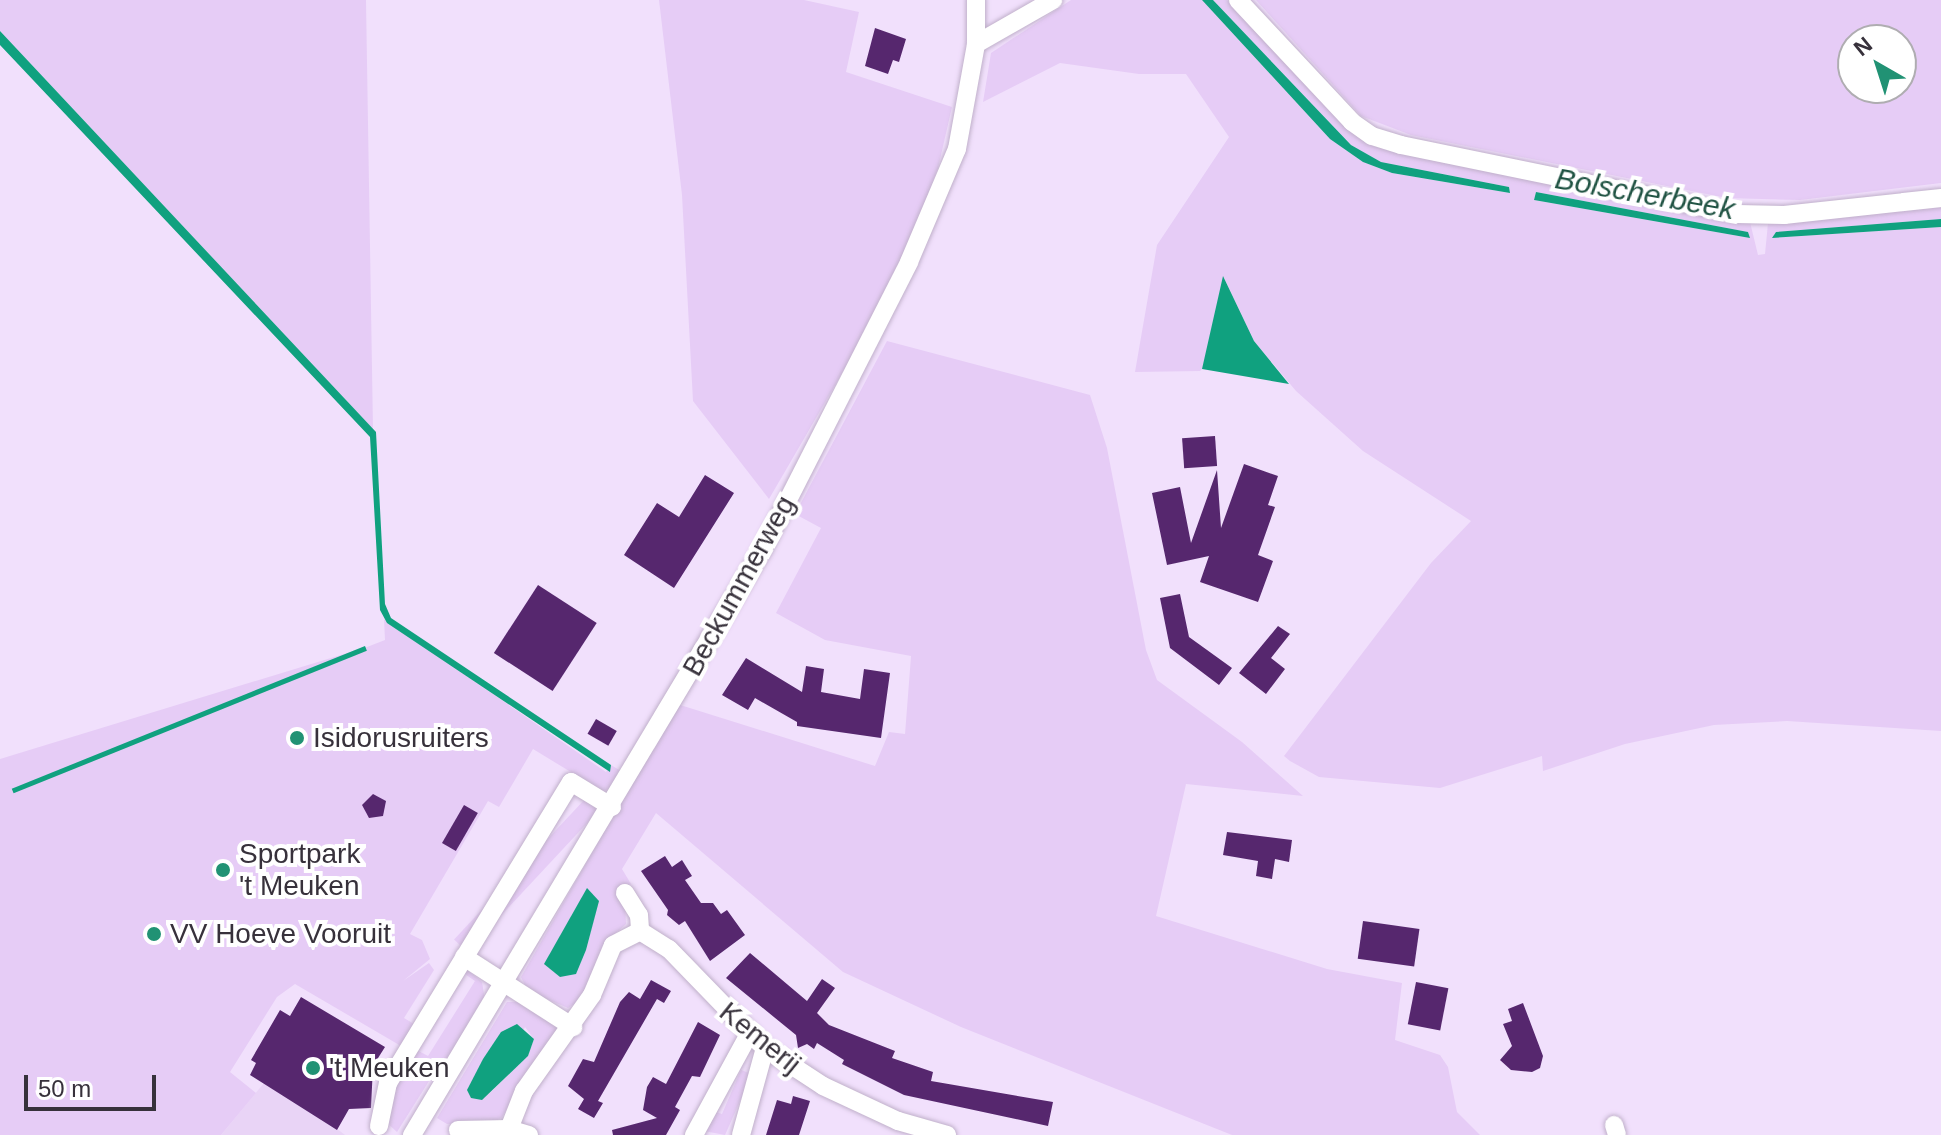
<!DOCTYPE html>
<style>
body{margin:0}
#map{position:relative;width:1941px;height:1135px;overflow:hidden;background:#f1e0fc;font-family:Helvetica,sans-serif}
div>[style]{position:absolute}
[style*='--x']{left:calc(var(--x)*1px);top:calc(var(--y)*1px);width:calc(var(--w)*1px);rotate:calc(var(--a)*1deg)}
.built>*{inset:0;background:#e9d4f6}
.green>*{inset:0;background:#e6ccf6;transform-origin:0 0}
.water>*{inset:0;background:#10a17f;transform-origin:0 0}
.building>*{inset:0;background:#56276e;transform-origin:0 0}
.roads{filter:drop-shadow(0 0 2px #c0b0ca) drop-shadow(0 0 2px #c0b0ca)}
.minor>*{height:18px;margin:-9px;padding:0 9px;transform-origin:9px;border-radius:9px;background:#fff}
.dots>*{width:22px;height:22px;translate:-50% -50%;box-sizing:border-box;border:4px solid #fff;border-radius:50%}
span{translate:-50% -50%;white-space:nowrap;text-align:center;line-height:1.15;-webkit-text-stroke:8px #fff;paint-order:stroke}
.street-label{font-size:28px;color:#37313b}
.poi-label{font-size:28px;color:#37313b}
.left{translate:0 -50%;text-align:left}
.water-label{font-size:30px;color:#205343;font-style:italic}
.north{position:absolute;left:1837px;top:24px;width:80px;height:80px;box-sizing:border-box;background:#fff;border:2px solid #afadb1;border-radius:50%;rotate:321deg;font-size:22px;font-weight:700;line-height:32px;text-align:center;color:#37313b}
.north::after{content:'';display:block;margin:auto;width:28px;height:36px;background:#219274;clip-path:polygon(50% 0,100% 100%,50% 72%,0 100%)}
.scale{position:absolute;left:24px;top:1075px;width:132px;height:36px;box-sizing:border-box;border:4px solid #37313b;border-top:0;padding-left:10px;font-size:24px;line-height:28px;white-space:nowrap;color:#37313b;-webkit-text-stroke:6px #fff;paint-order:stroke}
</style>
<div id="map">
<div class="built">
<div style="clip-path:polygon(264px 1083px,322px 1117px,345px 1135px,221px 1135px)"></div>
</div>
<div class="green">
<div style="clip-path:polygon(0 0,366px 0,373px 429px,0 31px)"></div>
<div style="clip-path:polygon(659px 0,804px 0,859px 12px,846px 72px,952px 107px,938px 168px,912px 237px,856px 349px,769px 499px,693px 401px,682px 195px)"></div>
<div style="clip-path:polygon(evenodd,1071px 0,1202px 0,1330px 139px,1363px 162px,1392px 173px,1510px 193px,1509px 187px,1381px 162px,1351px 145px,1213px 0,1227px 0,1353px 133px,1400px 153px,1750px 222px,1758px 255px,1765px 254px,1768px 223px,1941px 207px,1941px 219px,1776px 232px,1772px 238px,1941px 227px,1941px 731px,1787px 721px,1714px 725px,1625px 744px,1543px 771px,1542px 756px,1440px 788px,1319px 777px,1290px 761px,1284px 756px,1431px 563px,1471px 521px,1363px 451px,1296px 391px,1254px 341px,1224px 278px,1206px 365px,1200px 371px,1135px 372px,1157px 245px,1229px 137px,1186px 74px,1139px 74px,1060px 63px,983px 102px,991px 53px,1071px 0,1536px 192px,1748px 232px,1750px 238px,1534px 200px,1536px 192px)"></div>
<div style="clip-path:polygon(evenodd,1256px 0,1941px 0,1941px 183px,1800px 200px,1727px 198px,1411px 135px,1361px 116px,1256px 0,1901px 40px,1901px 88px,1853px 88px,1853px 40px,1901px 40px)"></div>
<div style="clip-path:polygon(887px 341px,1090px 395px,1107px 448px,1146px 650px,1157px 680px,1242px 742px,1303px 796px,1186px 784px,1156px 916px,1327px 969px,1402px 983px,1395px 1040px,1440px 1055px,1448px 1067px,1457px 1112px,1480px 1135px,1232px 1135px,961px 1027px,843px 972px,656px 813px,622px 869px,631px 884px,616px 892px,625px 906px,626px 924px,607px 941px,584px 998px,568px 1008px,528px 991px,521px 977px,677px 704px,875px 766px,889px 732px,905px 734px,911px 656px,825px 640px,776px 613px,821px 528px,795px 514px)"></div>
<div style="clip-path:polygon(384px 619px,606px 772px,611px 765px,621px 771px,610px 789px,602px 791px,533px 749px,499px 807px,488px 801px,410px 934px,422px 940px,430px 959px,403px 981px,429px 963px,434px 970px,404px 1018px,414px 1024px,401px 1046px,295px 984px,277px 997px,230px 1072px,256px 1093px,221px 1135px,0 1135px,0 759px,367px 647px,385px 640px)"></div>
<div style="left:585px;top:799px;width:18px;height:192px;rotate:43deg"></div>
<div style="clip-path:polygon(464px 967px,482px 982px,485px 1000px,439px 1075px,411px 1058px,415px 1049px,428px 1056px,475px 981px,462px 972px)"></div>
<div style="clip-path:polygon(evenodd,507px 1002px,519px 1002px,554px 1022px,557px 1030px,502px 1117px,495px 1122px,447px 1124px,437px 1118px,507px 1002px,525px 1027px,534px 1039px,528px 1056px,490px 1093px,525px 1027px)"></div>
<div style="clip-path:polygon(405px 1066px,429px 1081px,397px 1132px,387px 1123px,393px 1086px)"></div>
<div style="clip-path:polygon(741px 1070px,752px 1074px,725px 1135px,704px 1131px,713px 1111px,722px 1114px)"></div>
</div>
<div class="water">
<div style="clip-path:polygon(1202px 0,1213px 0,1351px 145px,1381px 162px,1509px 187px,1510px 193px,1392px 173px,1363px 162px,1330px 139px)"></div>
<div style="clip-path:polygon(0 31px,376px 432px,385px 604px,391px 618px,611px 765px,610px 772px,387px 623px,380px 610px,370px 437px,0 45px)"></div>
<div style="clip-path:polygon(1536px 192px,1748px 232px,1750px 238px,1534px 200px)"></div>
<div style="clip-path:polygon(1941px 219px,1941px 227px,1772px 238px,1776px 232px)"></div>
<div style="clip-path:polygon(1223px 276px,1254px 341px,1289px 384px,1202px 369px)"></div>
<div style="left:365px;top:646px;width:5px;height:381px;rotate:68deg"></div>
<div style="clip-path:polygon(587px 888px,599px 901px,586px 950px,576px 974px,560px 977px,544px 964px)"></div>
<div style="clip-path:polygon(517px 1024px,534px 1039px,528px 1056px,482px 1100px,471px 1098px,467px 1090px,483px 1059px,501px 1032px)"></div>
</div>
<div class="building">
<div style="clip-path:polygon(875px 28px,906px 39px,899px 62px,893px 60px,888px 74px,865px 66px)"></div>
<div style="left:1215px;top:436px;width:30px;height:33px;rotate:86deg"></div>
<div style="clip-path:polygon(1244px 464px,1278px 476px,1268px 505px,1275px 507px,1258px 555px,1273px 561px,1258px 602px,1200px 582px,1209px 556px,1167px 565px,1152px 493px,1180px 487px,1191px 543px,1217px 470px,1221px 528px)"></div>
<div style="clip-path:polygon(705px 475px,734px 493px,674px 588px,624px 555px,657px 503px,679px 517px)"></div>
<div style="left:538px;top:585px;width:70px;height:81px;rotate:33deg"></div>
<div style="clip-path:polygon(1180px 594px,1189px 637px,1232px 668px,1219px 685px,1170px 648px,1160px 598px)"></div>
<div style="clip-path:polygon(1278px 626px,1290px 634px,1271px 658px,1285px 669px,1266px 694px,1239px 673px)"></div>
<div style="clip-path:polygon(746px 658px,802px 692px,806px 666px,824px 669px,821px 692px,860px 699px,864px 669px,890px 673px,881px 738px,797px 726px,797px 722px,755px 698px,748px 710px,722px 695px)"></div>
<div style="left:596px;top:719px;width:24px;height:17px;rotate:30deg"></div>
<div style="clip-path:polygon(373px 794px,386px 801px,383px 816px,369px 818px,362px 805px)"></div>
<div style="left:464px;top:805px;width:16px;height:44px;rotate:30deg"></div>
<div style="clip-path:polygon(1227px 832px,1292px 840px,1289px 862px,1275px 859px,1272px 879px,1256px 876px,1258px 861px,1223px 855px)"></div>
<div style="clip-path:polygon(665px 856px,672px 867px,682px 860px,692px 876px,685px 880px,701px 903px,713px 903px,721px 914px,727px 910px,745px 935px,710px 961px,685px 921px,679px 925px,667px 915px,668px 910px,641px 871px)"></div>
<div style="left:1363px;top:921px;width:57px;height:38px;rotate:8deg"></div>
<div style="clip-path:polygon(750px 953px,807px 1001px,822px 979px,835px 988px,817px 1013px,829px 1025px,895px 1051px,892px 1058px,933px 1072px,931px 1081px,1053px 1102px,1048px 1126px,904px 1095px,842px 1064px,844px 1060px,817px 1043px,814px 1049px,807px 1044px,798px 1048px,796px 1035px,726px 978px)"></div>
<div style="clip-path:polygon(651px 980px,671px 991px,664px 1003px,657px 999px,598px 1101px,603px 1103px,594px 1118px,578px 1109px,584px 1099px,568px 1086px,583px 1059px,594px 1062px,620px 1002px,629px 992px,640px 999px)"></div>
<div style="left:1416px;top:982px;width:33px;height:43px;rotate:11deg"></div>
<div style="clip-path:polygon(301px 997px,385px 1047px,373px 1066px,371px 1108px,349px 1109px,337px 1130px,250px 1075px,256px 1063px,251px 1060px,280px 1010px,290px 1016px)"></div>
<div style="clip-path:polygon(1523px 1003px,1543px 1056px,1540px 1068px,1532px 1072px,1511px 1070px,1500px 1060px,1512px 1046px,1503px 1024px,1512px 1021px,1508px 1009px)"></div>
<div style="clip-path:polygon(698px 1022px,720px 1035px,700px 1077px,692px 1076px,675px 1107px,680px 1110px,666px 1135px,613px 1135px,612px 1130px,657px 1118px,643px 1110px,647px 1087px,653px 1077px,666px 1084px)"></div>
<div style="clip-path:polygon(793px 1096px,810px 1101px,799px 1135px,766px 1135px,777px 1100px,791px 1104px)"></div>
</div>
<div class="roads">
<div class="minor">
<div style="--x:1238;--y:0;--w:167;--a:46.9"></div>
<div style="--x:1352;--y:122;--w:24;--a:35"></div>
<div style="--x:1372;--y:136;--w:30;--a:17"></div>
<div style="--x:1401;--y:145;--w:343;--a:11.6"></div>
<div style="--x:1737;--y:214;--w:47;--a:1.2"></div>
<div style="--x:1784;--y:215;--w:158;--a:-6.2"></div>
<div style="--x:976;--y:44;--w:89;--a:-29.7"></div>
<div style="--x:625;--y:893;--w:26;--a:58"></div>
<div style="--x:639;--y:915;--w:16;--a:86"></div>
<div style="--x:464;--y:957;--w:130;--a:32.7"></div>
<div style="--x:1614;--y:1125;--w:10;--a:73"></div>
<div style="--x:379;--y:1126;--w:44;--a:-78.2"></div>
<div style="--x:388;--y:1083;--w:352;--a:-58.7"></div>
<div style="--x:571;--y:782;--w:48;--a:31.4"></div>
<div style="--x:509;--y:1129;--w:21;--a:17"></div>
<div style="--x:458;--y:1130;--w:51;--a:-1.1"></div>
<div style="--x:509;--y:1129;--w:41;--a:-68.5"></div>
<div style="--x:524;--y:1091;--w:118;--a:-54.7"></div>
<div style="--x:592;--y:995;--w:54;--a:-67.2"></div>
<div style="--x:613;--y:945;--w:30;--a:-27"></div>
<div style="--x:640;--y:931;--w:34;--a:32"></div>
<div style="--x:669;--y:949;--w:138;--a:45.9"></div>
<div style="--x:765;--y:1048;--w:69;--a:33.2"></div>
<div style="--x:823;--y:1086;--w:83;--a:25"></div>
<div style="--x:898;--y:1121;--w:51;--a:15.9"></div>
<div style="--x:412;--y:1135;--w:683;--a:-59.08"></div>
<div style="--x:763;--y:549;--w:322;--a:-63"></div>
<div style="--x:909;--y:262;--w:123;--a:-67"></div>
<div style="--x:957;--y:149;--w:107;--a:-79.7"></div>
<div style="--x:976;--y:44;--w:44;--a:-90"></div>
<div style="--x:694;--y:1135;--w:115;--a:-61.4"></div>
<div style="--x:741;--y:1135;--w:90;--a:-74.6"></div>
</div>
</div>
<div class="dots">
<div style="left:297px;top:738px;background:#219274"></div>
<div style="left:223px;top:870px;background:#219274"></div>
<div style="left:154px;top:934px;background:#219274"></div>
<div style="left:313px;top:1068px;background:#219274"></div>
</div>
<div class="street-label">
<span style="left:739px;top:586px;rotate:-61deg">Beckummerweg</span>
<span style="left:760px;top:1038px;rotate:39deg">Kemerij</span>
</div>
<div class="poi-label">
<span class="left" style="left:313px;top:738px">Isidorusruiters</span>
<span class="left" style="left:239px;top:870px">Sportpark<br>'t Meuken</span>
<span class="left" style="left:170px;top:934px">VV Hoeve Vooruit</span>
<span class="left" style="left:329px;top:1068px">'t Meuken</span>
</div>
<div class="water-label">
<span style="left:1645px;top:194px;rotate:10deg">Bolscherbeek</span>
</div>
<div class="north">N</div>
<div class="scale">50 m</div>
</div>
